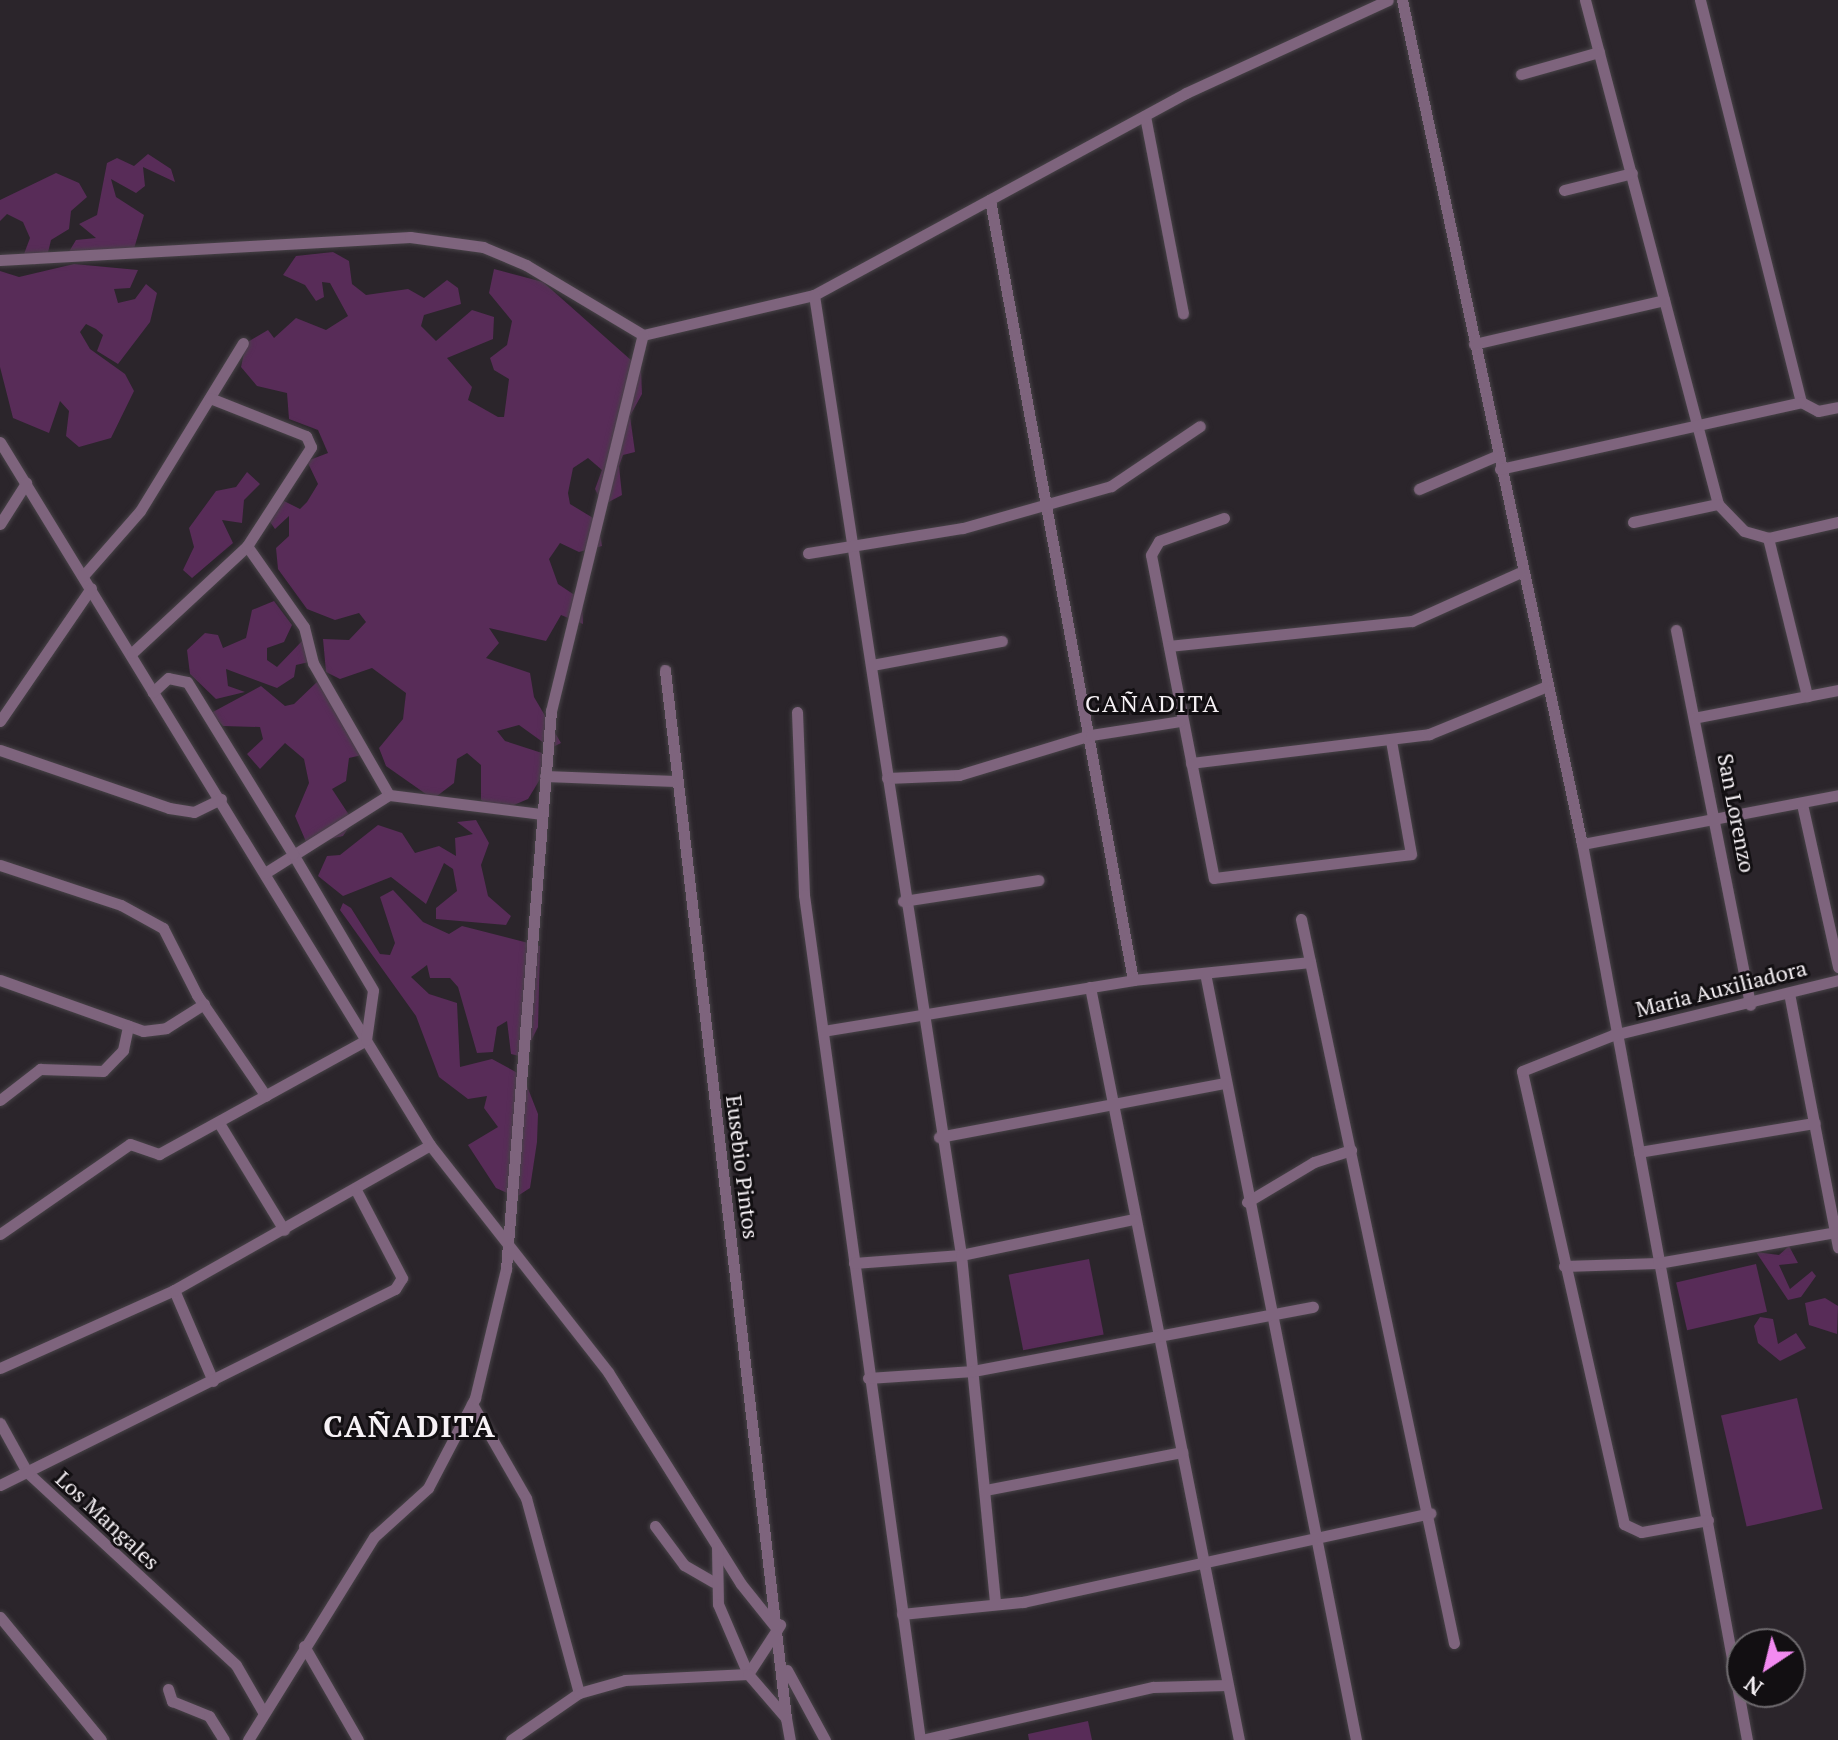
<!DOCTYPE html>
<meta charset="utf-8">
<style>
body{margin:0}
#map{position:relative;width:1838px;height:1740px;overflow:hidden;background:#2b252b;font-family:"PT Serif",serif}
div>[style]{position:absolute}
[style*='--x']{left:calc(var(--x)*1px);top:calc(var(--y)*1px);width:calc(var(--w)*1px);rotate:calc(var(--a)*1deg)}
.green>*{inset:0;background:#582c58;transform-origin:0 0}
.roads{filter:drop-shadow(0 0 2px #474247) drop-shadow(0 0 2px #474247)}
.street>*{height:11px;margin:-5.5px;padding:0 5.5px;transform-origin:5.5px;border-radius:5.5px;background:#7e647d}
span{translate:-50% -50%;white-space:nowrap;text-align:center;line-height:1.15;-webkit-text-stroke:6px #120f12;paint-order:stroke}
.street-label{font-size:22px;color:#f6f1f5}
.neighbourhood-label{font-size:24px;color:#f6f1f5;letter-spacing:2px}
.district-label{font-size:30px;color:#f6f1f5;font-weight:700;letter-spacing:2px}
.north{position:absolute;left:1726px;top:1628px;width:80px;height:80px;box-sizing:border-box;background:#120f12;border:2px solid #6d696d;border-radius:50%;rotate:215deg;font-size:22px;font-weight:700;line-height:32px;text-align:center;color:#f6f1f5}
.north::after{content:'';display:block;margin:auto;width:28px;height:36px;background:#f38af1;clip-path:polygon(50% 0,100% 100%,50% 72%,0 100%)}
</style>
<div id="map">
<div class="green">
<div style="clip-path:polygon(148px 154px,171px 169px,175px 182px,143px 167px,145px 186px,136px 193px,111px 179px,116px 197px,144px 215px,133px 252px,96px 261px,67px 255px,76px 240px,96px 238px,79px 224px,97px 215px,107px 163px,117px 158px,134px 166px)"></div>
<div style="clip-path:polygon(56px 173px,79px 183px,87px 197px,71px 211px,69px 229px,51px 240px,46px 261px,34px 265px,24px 254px,30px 238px,23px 222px,7px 214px,0 221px,0 200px)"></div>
<div style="clip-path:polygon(333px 252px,349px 261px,352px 284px,366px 295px,408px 289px,424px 298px,447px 280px,458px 288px,461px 304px,424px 315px,421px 326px,436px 341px,472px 310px,494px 317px,493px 339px,447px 358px,472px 387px,468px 400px,498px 417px,504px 417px,509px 379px,494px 370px,490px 358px,507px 345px,512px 321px,489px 293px,494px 269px,543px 282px,641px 369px,642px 394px,630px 416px,635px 452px,623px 455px,619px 466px,622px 495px,603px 505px,595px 489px,602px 470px,588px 458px,573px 468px,568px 493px,570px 504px,598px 521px,602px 546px,579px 552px,560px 543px,549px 559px,558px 584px,582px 600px,583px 624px,561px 615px,546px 641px,489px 628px,499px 643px,486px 658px,530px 673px,534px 697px,561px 743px,551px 748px,519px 725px,497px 731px,505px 741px,542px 753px,542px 776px,528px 799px,514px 805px,493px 808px,481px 800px,481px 765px,467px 753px,457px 759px,454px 783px,433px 799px,386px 766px,379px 748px,403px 719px,406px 693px,372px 668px,340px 679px,326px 672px,323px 639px,349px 640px,366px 622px,359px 613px,335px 620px,307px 609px,278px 569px,276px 548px,289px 536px,289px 516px,275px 529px,268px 519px,278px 498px,300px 509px,307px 502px,318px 484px,307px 461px,328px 453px,318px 430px,289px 419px,287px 393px,257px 386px,241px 367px,246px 343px,268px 330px,274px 338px,296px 318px,326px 330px,348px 316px,330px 283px,322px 282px,324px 297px,316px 301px,305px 285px,283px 275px,296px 256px)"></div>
<div style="clip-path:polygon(74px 264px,138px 270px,130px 288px,114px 289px,118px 303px,135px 299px,146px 284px,157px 293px,150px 322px,118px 364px,97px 351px,103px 335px,96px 329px,86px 324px,80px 332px,90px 349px,125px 374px,134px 391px,111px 438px,79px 447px,66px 436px,69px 411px,60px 401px,49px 433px,13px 418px,0 367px,0 271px,19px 277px)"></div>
<div style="clip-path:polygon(247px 472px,260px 484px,244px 500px,242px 523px,222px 520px,233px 543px,192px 578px,183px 570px,194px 547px,189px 528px,216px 491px,236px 487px)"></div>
<div style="clip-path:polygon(274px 601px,292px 625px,284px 642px,267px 648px,267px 660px,277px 667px,303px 640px,309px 662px,296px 665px,294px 677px,277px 688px,226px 669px,228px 686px,245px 692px,216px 699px,190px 674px,187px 650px,205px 633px,218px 635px,223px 648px,246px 638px,252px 610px)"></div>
<div style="clip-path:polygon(318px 681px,366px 744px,362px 755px,349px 758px,346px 781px,332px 789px,353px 821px,343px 836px,307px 844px,295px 816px,309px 783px,304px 759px,285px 743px,260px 769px,247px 754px,263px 739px,260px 727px,223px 726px,211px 713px,261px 686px,285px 706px,294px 704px)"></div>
<div style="clip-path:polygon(476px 820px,489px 843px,481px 865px,488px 896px,511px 916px,506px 925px,436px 919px,436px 908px,457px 891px,453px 869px,444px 863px,426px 904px,391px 877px,343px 896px,318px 876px,327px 856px,340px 855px,378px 825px,402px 833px,415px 853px,439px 846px,456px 856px,455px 838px,473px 834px,457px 822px)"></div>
<div style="clip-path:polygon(393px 890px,423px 922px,449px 934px,462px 926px,540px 946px,538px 1027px,523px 1057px,511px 1054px,507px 1021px,497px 1027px,493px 1052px,477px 1053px,458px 987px,450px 978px,430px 978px,427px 965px,411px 977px,429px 994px,457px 1003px,460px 1067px,492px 1059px,523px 1076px,538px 1114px,537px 1142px,530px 1188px,516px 1197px,496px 1188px,468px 1145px,498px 1127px,484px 1108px,487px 1096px,468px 1099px,439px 1077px,416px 1016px,340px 910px,343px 903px,351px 908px,380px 954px,390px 955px,395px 943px,380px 897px)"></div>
<div style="clip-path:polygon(1789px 1246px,1798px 1263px,1779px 1265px,1790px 1289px,1812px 1271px,1816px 1276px,1801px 1297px,1788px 1300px,1756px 1252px,1779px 1255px)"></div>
<div style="left:1089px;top:1259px;width:77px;height:82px;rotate:79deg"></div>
<div style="left:1756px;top:1264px;width:49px;height:82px;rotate:77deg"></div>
<div style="clip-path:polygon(1825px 1298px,1838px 1306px,1837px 1334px,1809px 1325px,1805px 1303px)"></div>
<div style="clip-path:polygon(1760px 1317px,1773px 1319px,1778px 1344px,1796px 1333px,1806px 1348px,1780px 1361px,1758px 1343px,1754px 1326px)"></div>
<div style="left:1797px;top:1398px;width:114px;height:78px;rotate:77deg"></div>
<div style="clip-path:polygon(1088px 1721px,1092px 1740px,1029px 1740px,1028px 1734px)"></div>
</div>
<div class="roads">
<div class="street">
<div style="--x:1402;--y:0;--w:863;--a:77.96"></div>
<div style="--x:1582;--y:844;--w:313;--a:79.5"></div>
<div style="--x:1639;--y:1152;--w:178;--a:-9.4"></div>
<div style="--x:1585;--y:0;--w:521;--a:75.22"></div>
<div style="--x:1718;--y:504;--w:37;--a:46"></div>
<div style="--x:1744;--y:531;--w:25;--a:16"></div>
<div style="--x:1768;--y:538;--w:72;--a:-12.9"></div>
<div style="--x:1700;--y:0;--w:414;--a:75.9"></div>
<div style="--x:1801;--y:402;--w:19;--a:28"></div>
<div style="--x:1818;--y:411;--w:20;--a:-11"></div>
<div style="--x:1521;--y:74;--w:81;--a:-15.8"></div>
<div style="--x:1145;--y:116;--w:201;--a:79.1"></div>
<div style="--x:1564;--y:190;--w:70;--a:-14"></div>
<div style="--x:990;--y:200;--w:793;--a:79.61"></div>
<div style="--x:0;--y:260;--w:411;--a:-3.2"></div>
<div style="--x:410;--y:237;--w:74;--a:7.8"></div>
<div style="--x:483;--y:247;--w:47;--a:22.7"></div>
<div style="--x:526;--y:265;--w:136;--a:30.9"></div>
<div style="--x:643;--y:335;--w:176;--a:-13.2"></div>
<div style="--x:814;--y:295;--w:423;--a:-28.5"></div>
<div style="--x:1186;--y:93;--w:222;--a:-24.7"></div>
<div style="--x:814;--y:295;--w:971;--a:81.29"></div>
<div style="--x:961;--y:1255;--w:349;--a:84.4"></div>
<div style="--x:1474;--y:344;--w:195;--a:-13"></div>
<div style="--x:0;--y:442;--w:824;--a:58.55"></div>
<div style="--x:430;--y:1145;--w:288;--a:51.9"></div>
<div style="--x:608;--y:1372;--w:250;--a:57.9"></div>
<div style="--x:741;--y:1584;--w:58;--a:51.3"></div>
<div style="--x:1500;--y:469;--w:308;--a:-12.5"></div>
<div style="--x:1419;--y:489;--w:84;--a:-23.2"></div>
<div style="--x:1224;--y:518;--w:69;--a:160.5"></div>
<div style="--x:1159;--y:541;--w:16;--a:120"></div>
<div style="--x:1151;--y:555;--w:329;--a:79"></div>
<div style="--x:1214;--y:878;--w:198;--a:-6.9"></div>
<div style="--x:1411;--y:854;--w:115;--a:-100"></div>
<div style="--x:1633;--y:522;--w:87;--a:-12"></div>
<div style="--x:0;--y:524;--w:49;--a:-57.6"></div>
<div style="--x:1768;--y:538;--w:163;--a:76.1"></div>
<div style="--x:247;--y:546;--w:99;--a:54.9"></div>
<div style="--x:304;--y:627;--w:37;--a:76"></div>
<div style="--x:313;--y:663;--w:152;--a:60.1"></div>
<div style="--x:808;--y:553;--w:157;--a:-9.2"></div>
<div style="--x:963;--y:528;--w:154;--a:-15.8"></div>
<div style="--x:1111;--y:486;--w:107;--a:-34"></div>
<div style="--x:83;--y:576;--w:86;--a:-48.8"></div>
<div style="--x:140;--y:511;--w:197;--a:-58.5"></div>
<div style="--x:1676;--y:630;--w:382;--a:78.8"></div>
<div style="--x:1169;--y:646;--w:244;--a:-5.9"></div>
<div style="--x:1412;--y:621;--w:117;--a:-24.2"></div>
<div style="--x:132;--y:653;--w:157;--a:-42.9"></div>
<div style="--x:247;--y:546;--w:118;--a:-57.1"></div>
<div style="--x:311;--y:447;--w:12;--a:-114"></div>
<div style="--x:306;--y:436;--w:103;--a:-158.4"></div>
<div style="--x:872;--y:665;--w:132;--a:-10.5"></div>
<div style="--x:797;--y:712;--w:183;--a:87.8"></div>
<div style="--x:804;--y:895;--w:853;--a:82.18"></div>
<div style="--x:1698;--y:717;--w:143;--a:-10.9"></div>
<div style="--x:0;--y:721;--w:161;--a:-55.6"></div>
<div style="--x:0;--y:750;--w:179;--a:18.9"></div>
<div style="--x:169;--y:808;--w:25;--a:9"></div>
<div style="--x:194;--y:812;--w:30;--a:-26"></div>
<div style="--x:1191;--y:763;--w:240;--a:-6.9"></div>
<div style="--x:1429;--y:734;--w:125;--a:-22.1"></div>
<div style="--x:545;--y:776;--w:130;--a:2.2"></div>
<div style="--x:887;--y:778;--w:72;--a:-2.4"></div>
<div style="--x:959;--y:775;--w:138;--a:-16.9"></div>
<div style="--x:1091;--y:735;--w:90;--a:-8.9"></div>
<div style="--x:1802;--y:804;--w:167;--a:77.5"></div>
<div style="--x:1582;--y:844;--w:261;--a:-10.8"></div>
<div style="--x:0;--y:865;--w:127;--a:18.3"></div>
<div style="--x:121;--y:905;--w:48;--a:28.7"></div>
<div style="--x:163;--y:928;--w:75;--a:63.1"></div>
<div style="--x:197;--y:995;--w:122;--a:55.7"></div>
<div style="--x:265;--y:873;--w:146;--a:-32.2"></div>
<div style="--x:389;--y:795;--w:153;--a:7.1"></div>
<div style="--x:903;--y:901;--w:137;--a:-8.8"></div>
<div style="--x:1301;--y:919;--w:740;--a:78.07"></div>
<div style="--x:1205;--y:973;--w:782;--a:78.86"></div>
<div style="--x:0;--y:980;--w:152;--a:19.6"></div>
<div style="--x:143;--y:1031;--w:23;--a:-7"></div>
<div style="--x:166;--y:1028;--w:45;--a:-32.3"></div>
<div style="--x:1090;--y:987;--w:768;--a:78.81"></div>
<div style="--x:1789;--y:993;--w:259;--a:79.1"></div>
<div style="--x:823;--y:1031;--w:314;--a:-9.3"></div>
<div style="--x:1133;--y:980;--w:178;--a:-5.8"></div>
<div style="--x:0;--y:1100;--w:51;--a:-37.8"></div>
<div style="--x:40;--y:1069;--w:63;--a:1.8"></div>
<div style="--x:103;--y:1071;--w:29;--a:-46"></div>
<div style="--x:123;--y:1050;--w:25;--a:-78"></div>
<div style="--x:219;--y:1123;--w:125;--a:58.7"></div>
<div style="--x:939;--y:1137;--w:291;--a:-10.7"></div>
<div style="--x:1639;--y:1152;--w:598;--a:79.59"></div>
<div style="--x:1247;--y:1202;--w:78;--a:-30.8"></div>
<div style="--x:1314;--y:1162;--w:39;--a:-18"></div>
<div style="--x:0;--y:1234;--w:158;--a:-34.7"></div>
<div style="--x:130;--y:1144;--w:31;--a:19"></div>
<div style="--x:159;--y:1154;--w:236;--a:-28.8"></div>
<div style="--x:366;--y:1040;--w:50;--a:-82"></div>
<div style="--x:373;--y:990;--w:158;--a:-120.5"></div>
<div style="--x:293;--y:854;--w:202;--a:-121.6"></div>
<div style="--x:187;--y:682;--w:19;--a:-168"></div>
<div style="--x:168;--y:678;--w:21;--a:137"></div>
<div style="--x:854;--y:1263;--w:107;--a:-4.3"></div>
<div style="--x:961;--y:1255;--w:177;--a:-11.8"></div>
<div style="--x:1564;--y:1266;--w:94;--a:-1.8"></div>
<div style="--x:1658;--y:1263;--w:180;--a:-9.9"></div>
<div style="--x:174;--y:1290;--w:99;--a:66.8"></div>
<div style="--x:0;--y:1368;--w:191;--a:-24.1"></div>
<div style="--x:174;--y:1290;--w:294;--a:-29.5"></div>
<div style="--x:868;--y:1378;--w:105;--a:-3.8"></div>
<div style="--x:973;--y:1371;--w:346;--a:-10.7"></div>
<div style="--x:472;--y:1404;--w:108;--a:60.1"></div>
<div style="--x:526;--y:1498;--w:202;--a:74.8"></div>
<div style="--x:0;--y:1423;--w:56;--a:61.1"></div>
<div style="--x:27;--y:1472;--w:284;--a:42.7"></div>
<div style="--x:236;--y:1665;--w:54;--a:60.1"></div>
<div style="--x:0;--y:1485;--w:441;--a:-26.4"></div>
<div style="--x:395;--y:1289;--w:13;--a:-58"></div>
<div style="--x:402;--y:1278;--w:99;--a:-117.6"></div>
<div style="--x:985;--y:1490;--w:201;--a:-10.9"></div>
<div style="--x:1708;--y:1520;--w:68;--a:169.8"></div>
<div style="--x:1641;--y:1532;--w:19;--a:-155"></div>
<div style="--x:1624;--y:1524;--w:464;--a:-102.7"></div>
<div style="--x:1522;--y:1071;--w:98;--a:-21.6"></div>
<div style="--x:1613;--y:1035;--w:232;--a:-13.7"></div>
<div style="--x:655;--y:1526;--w:49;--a:53.4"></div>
<div style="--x:684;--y:1565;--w:34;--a:30"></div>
<div style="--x:717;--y:1547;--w:57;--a:89"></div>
<div style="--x:718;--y:1604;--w:76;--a:66.8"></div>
<div style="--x:748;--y:1674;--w:59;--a:-56.9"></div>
<div style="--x:902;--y:1614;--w:122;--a:-5.7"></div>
<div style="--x:1023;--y:1602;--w:417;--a:-12.3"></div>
<div style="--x:0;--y:1617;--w:159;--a:50.6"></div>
<div style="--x:304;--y:1646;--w:108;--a:60.1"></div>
<div style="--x:787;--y:1670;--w:80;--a:61.5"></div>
<div style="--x:168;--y:1689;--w:13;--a:72"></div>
<div style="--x:172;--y:1701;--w:40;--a:22"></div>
<div style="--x:209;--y:1716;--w:28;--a:58"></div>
<div style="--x:786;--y:1718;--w:22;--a:80"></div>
<div style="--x:248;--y:1740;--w:239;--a:-58.2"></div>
<div style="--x:374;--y:1537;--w:73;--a:-42.2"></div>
<div style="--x:428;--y:1488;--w:102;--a:-62.4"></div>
<div style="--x:475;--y:1398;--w:133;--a:-76.5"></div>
<div style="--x:506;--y:1269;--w:560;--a:-85.39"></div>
<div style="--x:551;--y:711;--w:387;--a:-76.3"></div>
<div style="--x:511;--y:1740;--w:83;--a:-34.7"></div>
<div style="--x:579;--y:1693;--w:48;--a:-15.8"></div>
<div style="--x:625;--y:1680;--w:123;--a:-2.8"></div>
<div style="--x:748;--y:1674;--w:58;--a:49.2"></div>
<div style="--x:786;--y:1718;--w:1055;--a:-96.59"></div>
<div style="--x:921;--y:1740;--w:238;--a:-12.9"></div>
<div style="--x:1153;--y:1687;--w:74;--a:-1.5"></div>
</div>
</div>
<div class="street-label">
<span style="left:1737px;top:813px;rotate:79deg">San Lorenzo</span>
<span style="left:1721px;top:988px;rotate:-14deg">Maria Auxiliadora</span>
<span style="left:743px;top:1167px;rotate:83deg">Eusebio Pintos</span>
<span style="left:108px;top:1520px;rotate:43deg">Los Mangales</span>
</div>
<div class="neighbourhood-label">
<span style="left:1153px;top:704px">CAÑADITA</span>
</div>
<div class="district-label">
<span style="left:410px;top:1426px">CAÑADITA</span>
</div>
<div class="north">N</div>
</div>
